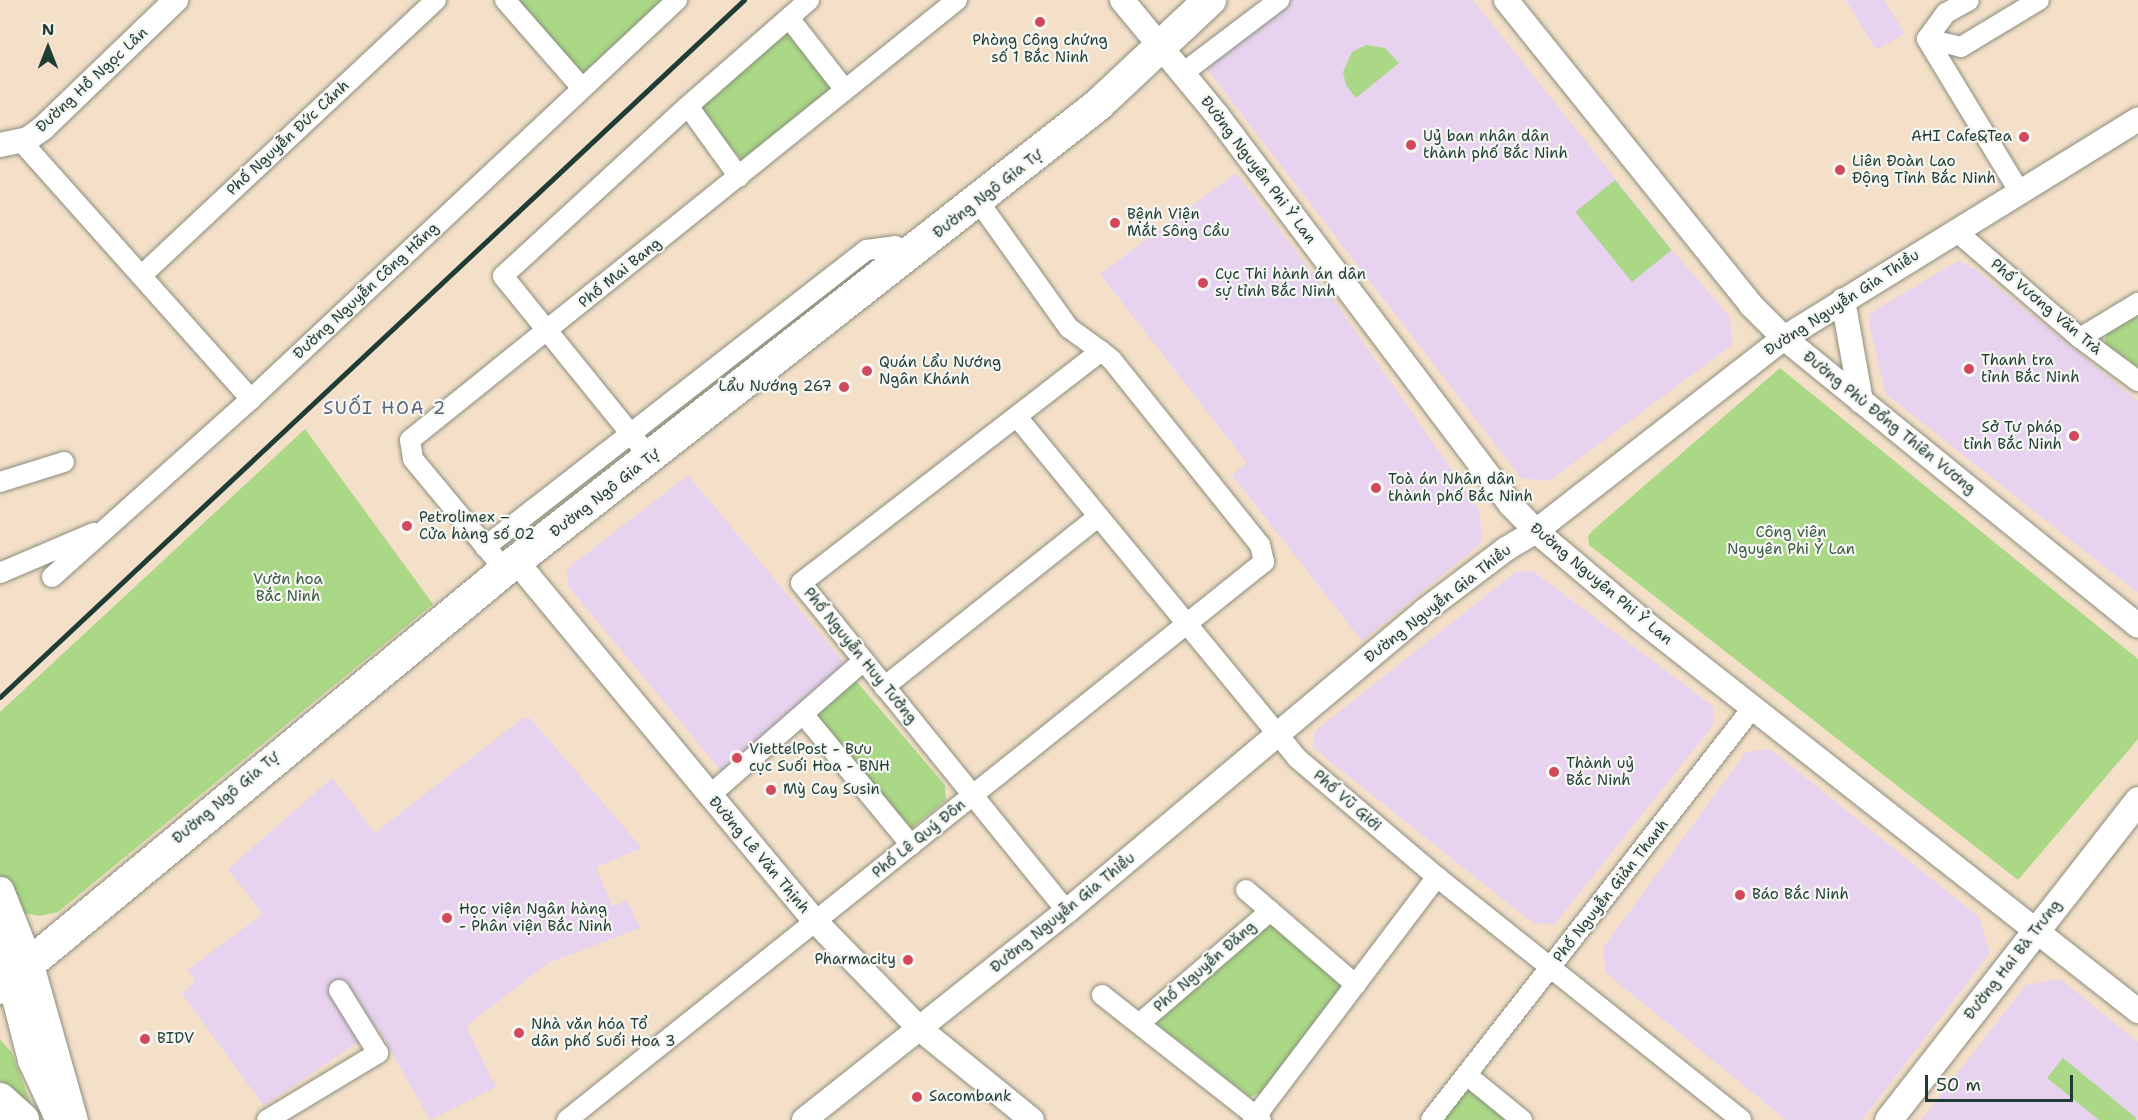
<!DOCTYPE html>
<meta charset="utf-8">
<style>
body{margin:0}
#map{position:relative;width:2138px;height:1120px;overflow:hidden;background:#f4e0c9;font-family:"Shantell Sans",sans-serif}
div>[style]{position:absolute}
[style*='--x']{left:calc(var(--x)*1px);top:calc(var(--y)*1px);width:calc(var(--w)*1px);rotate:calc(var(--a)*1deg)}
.built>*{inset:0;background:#e7d2ef}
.green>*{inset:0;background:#aad886;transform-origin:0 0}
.roads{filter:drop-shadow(0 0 2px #8a8e7e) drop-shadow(0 0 2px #8a8e7e)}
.minor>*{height:20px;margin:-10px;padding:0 10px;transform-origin:10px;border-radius:10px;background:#fff}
.tertiary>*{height:24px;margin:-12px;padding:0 12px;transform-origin:12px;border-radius:12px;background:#fff}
.secondary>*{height:27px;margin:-13.5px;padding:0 13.5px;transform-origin:13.5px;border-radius:13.5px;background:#fff}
.primary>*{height:32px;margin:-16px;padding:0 16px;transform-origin:16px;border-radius:16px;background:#fff}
.rail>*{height:4.5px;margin:-2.25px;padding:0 2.25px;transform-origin:2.25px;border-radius:2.25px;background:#1f3d34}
.dots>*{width:16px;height:16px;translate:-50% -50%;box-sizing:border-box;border:3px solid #f6f6f2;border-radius:50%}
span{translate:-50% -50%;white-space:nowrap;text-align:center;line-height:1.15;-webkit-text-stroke:4.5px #f6f6f2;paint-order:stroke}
.poi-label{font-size:15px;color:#1f3d34}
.left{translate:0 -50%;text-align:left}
.right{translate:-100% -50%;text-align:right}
.street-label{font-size:15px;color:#1f3d34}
.park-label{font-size:15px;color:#3b5c44}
.quarter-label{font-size:18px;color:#596578;letter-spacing:1.5px}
.north{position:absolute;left:18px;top:18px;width:60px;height:60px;-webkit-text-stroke:4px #f6f6f2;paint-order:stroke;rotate:0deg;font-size:16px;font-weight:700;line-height:24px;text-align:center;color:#1f3d34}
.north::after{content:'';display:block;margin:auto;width:21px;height:27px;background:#1f3d34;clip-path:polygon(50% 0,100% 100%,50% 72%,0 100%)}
.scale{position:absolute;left:1925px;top:1075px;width:148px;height:27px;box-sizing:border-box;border:3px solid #1f3d34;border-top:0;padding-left:8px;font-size:18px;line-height:21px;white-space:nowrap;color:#1f3d34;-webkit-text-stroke:4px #f6f6f2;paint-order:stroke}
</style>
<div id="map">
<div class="built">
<div style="clip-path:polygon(1273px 0,1473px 0,1672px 250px,1730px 317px,1732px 345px,1549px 481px,1521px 478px,1207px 69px,1206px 64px)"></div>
<div style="clip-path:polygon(1846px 0,1884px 0,1905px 34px,1876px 50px)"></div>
<div style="clip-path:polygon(1236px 173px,1337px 305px,1479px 509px,1482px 538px,1478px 546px,1362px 641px,1232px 475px,1247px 463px,1100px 274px)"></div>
<div style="clip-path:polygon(1958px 261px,1976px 270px,2138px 401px,2138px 593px,1886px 394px,1870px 329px,1870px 313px)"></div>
<div style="clip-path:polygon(688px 475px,850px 670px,727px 778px,568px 586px,567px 569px)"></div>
<div style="clip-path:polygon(1533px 571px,1713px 706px,1713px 725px,1555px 924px,1533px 923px,1313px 748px,1315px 731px,1516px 572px)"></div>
<div style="clip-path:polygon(523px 718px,530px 718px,642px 848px,596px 867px,612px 906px,627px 900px,640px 928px,548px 963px,466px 1026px,496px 1087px,430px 1120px,378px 1028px,264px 1106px,182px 994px,196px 981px,187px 970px,263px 914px,228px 869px,332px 778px,375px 833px)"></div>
<div style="clip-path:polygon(1770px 749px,1979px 917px,1990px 953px,1862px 1120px,1786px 1120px,1606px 973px,1603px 948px,1746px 752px)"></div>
<div style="clip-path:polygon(2060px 979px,2138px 1042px,2138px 1120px,1921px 1120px,2026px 985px)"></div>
</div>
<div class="green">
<div style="clip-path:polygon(514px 0,663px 0,580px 76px)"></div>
<div style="left:789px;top:25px;width:82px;height:124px;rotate:49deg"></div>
<div style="clip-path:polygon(1366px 45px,1385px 48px,1399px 63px,1356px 98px,1346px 85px,1343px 72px,1352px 52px)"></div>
<div style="left:1615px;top:180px;width:90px;height:51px;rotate:51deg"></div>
<div style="clip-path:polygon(2138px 313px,2138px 367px,2105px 343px,2106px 332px)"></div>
<div style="clip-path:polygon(1780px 368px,2138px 659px,2138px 739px,2018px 880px,1589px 545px,1588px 536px,1592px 531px)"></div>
<div style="clip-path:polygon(305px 429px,433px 604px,58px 912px,39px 916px,18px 912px,0 877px,0 712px)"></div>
<div style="clip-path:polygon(851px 675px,945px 785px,946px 800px,908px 831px,809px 716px)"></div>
<div style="clip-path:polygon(1266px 917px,1345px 986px,1265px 1091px,1250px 1097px,1158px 1025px,1158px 1015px)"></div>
<div style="clip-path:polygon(0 1039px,12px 1053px,32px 1107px,0 1081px)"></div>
<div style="clip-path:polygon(2063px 1058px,2136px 1118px,2135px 1120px,2099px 1120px,2047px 1078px)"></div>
<div style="clip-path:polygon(1468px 1076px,1522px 1120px,1431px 1120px)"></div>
</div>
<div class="roads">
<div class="minor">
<div style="--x:505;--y:0;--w:117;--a:48.8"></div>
<div style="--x:789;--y:18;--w:91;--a:52.1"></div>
<div style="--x:1927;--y:39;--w:178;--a:58.8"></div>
<div style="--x:1927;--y:39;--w:35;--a:13"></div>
<div style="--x:1961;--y:47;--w:91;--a:-31.1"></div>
<div style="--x:1927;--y:39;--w:32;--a:-54"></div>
<div style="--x:1946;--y:13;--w:26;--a:-29"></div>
<div style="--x:1183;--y:73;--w:121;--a:-37.2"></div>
<div style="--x:21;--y:141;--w:346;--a:48.3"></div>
<div style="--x:739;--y:177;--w:87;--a:-125.7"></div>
<div style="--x:688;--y:106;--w:161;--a:-41.2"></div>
<div style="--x:979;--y:202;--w:155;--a:54.5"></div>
<div style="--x:1069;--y:328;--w:39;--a:36"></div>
<div style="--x:1101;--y:351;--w:379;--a:142.3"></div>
<div style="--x:801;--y:583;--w:422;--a:51"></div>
<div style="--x:1956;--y:231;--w:164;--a:40.8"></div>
<div style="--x:2080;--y:338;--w:72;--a:36.6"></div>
<div style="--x:141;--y:276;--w:404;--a:-43.1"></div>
<div style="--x:2080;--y:338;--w:68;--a:-31.1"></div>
<div style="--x:1017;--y:417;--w:441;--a:50.6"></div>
<div style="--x:1297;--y:758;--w:184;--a:40.4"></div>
<div style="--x:1437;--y:877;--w:389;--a:38.6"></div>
<div style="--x:639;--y:444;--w:216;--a:-129"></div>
<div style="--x:503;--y:276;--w:251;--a:-42.6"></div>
<div style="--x:0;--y:482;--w:67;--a:-17.4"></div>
<div style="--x:485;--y:547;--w:484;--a:-37.9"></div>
<div style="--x:867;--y:250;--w:28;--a:-8"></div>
<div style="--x:895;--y:246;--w:19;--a:21"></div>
<div style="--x:505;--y:570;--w:144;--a:-129.7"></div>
<div style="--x:413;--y:459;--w:19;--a:-99"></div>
<div style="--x:410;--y:440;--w:702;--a:-38.81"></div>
<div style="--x:0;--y:573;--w:102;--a:-23.1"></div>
<div style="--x:52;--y:577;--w:267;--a:-41.8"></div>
<div style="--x:251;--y:399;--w:584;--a:-43.13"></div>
<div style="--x:884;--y:687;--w:273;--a:-38.5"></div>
<div style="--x:803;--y:714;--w:170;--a:50.5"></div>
<div style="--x:709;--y:796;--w:205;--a:-41.2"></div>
<div style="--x:1246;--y:890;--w:145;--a:40.8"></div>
<div style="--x:1102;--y:995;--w:202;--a:38.2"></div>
<div style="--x:1140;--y:1023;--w:172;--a:-40.7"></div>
<div style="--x:1468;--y:1076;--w:70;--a:39.2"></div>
<div style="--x:267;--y:1120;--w:130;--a:-31.1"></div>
<div style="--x:378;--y:1053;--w:74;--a:-121.8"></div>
<div style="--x:567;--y:1120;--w:893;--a:-38.68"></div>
<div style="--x:1264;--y:562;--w:17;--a:-103"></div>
<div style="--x:1260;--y:545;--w:237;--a:-128.7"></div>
<div style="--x:1112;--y:360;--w:14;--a:-141"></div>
<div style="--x:1253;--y:1120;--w:305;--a:-52.9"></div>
<div style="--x:1431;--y:1120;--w:525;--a:-52.04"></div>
</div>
<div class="tertiary">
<div style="--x:1122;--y:0;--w:149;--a:50.4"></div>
<div style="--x:1217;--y:115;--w:487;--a:53"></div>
<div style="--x:1510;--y:504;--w:37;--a:46"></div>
<div style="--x:1536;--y:531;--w:136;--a:40.2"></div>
<div style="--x:1640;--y:619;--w:634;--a:38.21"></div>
<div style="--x:1506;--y:0;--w:391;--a:51.2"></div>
<div style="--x:1751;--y:305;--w:47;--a:45"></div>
<div style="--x:1784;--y:338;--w:456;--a:39.1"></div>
<div style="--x:0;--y:145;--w:29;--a:-12"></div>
<div style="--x:28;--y:139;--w:19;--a:-36"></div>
<div style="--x:43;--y:128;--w:185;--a:-43.9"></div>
<div style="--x:1843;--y:300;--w:103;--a:79.9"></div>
<div style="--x:516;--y:561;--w:469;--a:50.3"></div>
<div style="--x:816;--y:922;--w:149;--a:45.8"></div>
<div style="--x:920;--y:1029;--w:144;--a:39.1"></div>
<div style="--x:804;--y:1120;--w:336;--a:-38.5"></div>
<div style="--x:1067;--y:911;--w:466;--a:-40"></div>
<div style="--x:1424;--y:611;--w:103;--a:-37.1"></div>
<div style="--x:1506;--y:549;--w:35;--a:-31"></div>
<div style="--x:1536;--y:531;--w:314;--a:-37.9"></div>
<div style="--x:1784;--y:338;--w:416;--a:-31.7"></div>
</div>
<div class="secondary">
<div style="--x:0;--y:890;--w:81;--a:68.2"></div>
<div style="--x:30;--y:965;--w:161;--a:74.2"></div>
<div style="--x:0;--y:939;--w:125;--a:75.6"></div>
<div style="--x:31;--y:1060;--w:66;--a:65"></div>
<div style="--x:1888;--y:1120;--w:406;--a:-52"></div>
</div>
<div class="primary">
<div style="--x:0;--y:988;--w:656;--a:-39.62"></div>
<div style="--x:505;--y:570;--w:754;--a:-38.1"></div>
<div style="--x:1098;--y:105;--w:154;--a:-43.2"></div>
<div style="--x:0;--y:1099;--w:31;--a:42"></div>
</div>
</div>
<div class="rail">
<div style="--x:0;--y:697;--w:1019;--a:-43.13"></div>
</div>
<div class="dots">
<div style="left:1040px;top:22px;background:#d1495b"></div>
<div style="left:2024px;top:137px;background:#d1495b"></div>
<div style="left:1411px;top:145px;background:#d1495b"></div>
<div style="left:1840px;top:170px;background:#d1495b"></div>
<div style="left:1115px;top:223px;background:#d1495b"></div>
<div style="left:1203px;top:283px;background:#d1495b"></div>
<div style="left:1969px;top:369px;background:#d1495b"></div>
<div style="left:867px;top:371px;background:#d1495b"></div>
<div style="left:844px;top:387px;background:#d1495b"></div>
<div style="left:2074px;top:436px;background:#d1495b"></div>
<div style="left:1376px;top:488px;background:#d1495b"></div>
<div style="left:407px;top:526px;background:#d1495b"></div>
<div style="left:737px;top:758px;background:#d1495b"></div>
<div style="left:1554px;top:772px;background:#d1495b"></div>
<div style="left:771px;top:790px;background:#d1495b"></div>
<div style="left:1740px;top:895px;background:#d1495b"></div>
<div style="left:447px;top:918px;background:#d1495b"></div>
<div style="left:908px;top:960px;background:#d1495b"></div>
<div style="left:519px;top:1033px;background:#d1495b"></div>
<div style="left:145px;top:1039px;background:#d1495b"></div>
<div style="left:917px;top:1097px;background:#d1495b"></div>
</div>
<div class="poi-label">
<span style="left:1040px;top:49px">Phòng Công chứng<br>số 1 Bắc Ninh</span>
<span class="left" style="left:1423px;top:145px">Uỷ ban nhân dân<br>thành phố Bắc Ninh</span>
<span class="right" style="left:2012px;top:137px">AHI Cafe&amp;Tea</span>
<span class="left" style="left:1852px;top:170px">Liên Đoàn Lao<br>Động Tỉnh Bắc Ninh</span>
<span class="left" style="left:1127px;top:223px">Bệnh Viện<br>Mắt Sông Cầu</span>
<span class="left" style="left:1215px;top:283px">Cục Thi hành án dân<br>sự tỉnh Bắc Ninh</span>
<span class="left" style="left:1981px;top:369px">Thanh tra<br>tỉnh Bắc Ninh</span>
<span class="left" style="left:879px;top:371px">Quán Lẩu Nướng<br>Ngân Khánh</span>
<span class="right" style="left:832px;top:387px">Lẩu Nướng 267</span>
<span class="right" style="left:2062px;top:436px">Sở Tư pháp<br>tỉnh Bắc Ninh</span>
<span class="left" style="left:1388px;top:488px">Toà án Nhân dân<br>thành phố Bắc Ninh</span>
<span class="left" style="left:419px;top:526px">Petrolimex –<br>Cửa hàng số 02</span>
<span class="left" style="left:749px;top:758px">ViettelPost - Bưu<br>cục Suối Hoa - BNH</span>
<span class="left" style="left:1566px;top:772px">Thành uỷ<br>Bắc Ninh</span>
<span class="left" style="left:783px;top:790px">Mỳ Cay Susin</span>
<span class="left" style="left:1752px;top:895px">Báo Bắc Ninh</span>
<span class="left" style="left:459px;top:918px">Học viện Ngân hàng<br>- Phân viện Bắc Ninh</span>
<span class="right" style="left:896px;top:960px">Pharmacity</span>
<span class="left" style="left:531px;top:1033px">Nhà văn hóa Tổ<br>dân phố Suối Hoa 3</span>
<span class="left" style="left:157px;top:1039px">BIDV</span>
<span class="left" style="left:929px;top:1097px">Sacombank</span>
</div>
<div class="street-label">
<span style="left:92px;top:80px;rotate:-43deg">Đường Hồ Ngọc Lân</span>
<span style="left:288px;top:138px;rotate:-43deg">Phố Nguyễn Đức Cảnh</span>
<span style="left:1258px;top:170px;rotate:53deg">Đường Nguyên Phi Ỷ Lan</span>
<span style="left:988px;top:194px;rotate:-38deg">Đường Ngô Gia Tự</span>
<span style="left:620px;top:273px;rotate:-39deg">Phố Mai Bang</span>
<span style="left:366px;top:291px;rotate:-43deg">Đường Nguyễn Công Hãng</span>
<span style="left:1842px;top:303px;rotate:-33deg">Đường Nguyễn Gia Thiều</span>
<span style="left:2046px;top:307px;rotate:40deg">Phố Vương Văn Trà</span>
<span style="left:1889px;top:423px;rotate:39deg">Đường Phù Đổng Thiên Vương</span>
<span style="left:605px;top:493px;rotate:-38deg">Đường Ngô Gia Tự</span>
<span style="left:1601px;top:584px;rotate:40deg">Đường Nguyên Phi Ỷ Lan</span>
<span style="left:1438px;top:604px;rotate:-38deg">Đường Nguyễn Gia Thiều</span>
<span style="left:860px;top:656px;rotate:51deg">Phố Nguyễn Huy Tưởng</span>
<span style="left:226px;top:798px;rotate:-40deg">Đường Ngô Gia Tự</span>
<span style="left:1347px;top:801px;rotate:41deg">Phố Vũ Giới</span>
<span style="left:919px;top:839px;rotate:-39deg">Phố Lê Quý Đôn</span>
<span style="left:759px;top:855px;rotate:50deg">Đường Lê Văn Thịnh</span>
<span style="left:1611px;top:891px;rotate:-52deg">Phố Nguyễn Giản Thanh</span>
<span style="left:1063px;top:913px;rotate:-39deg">Đường Nguyễn Gia Thiều</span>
<span style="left:2013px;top:960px;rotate:-52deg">Đường Hai Bà Trưng</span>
<span style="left:1205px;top:967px;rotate:-41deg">Phố Nguyễn Đăng</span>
</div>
<div class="park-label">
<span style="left:1791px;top:541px">Công viên<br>Nguyên Phi Ỷ Lan</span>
<span style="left:288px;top:588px">Vườn hoa<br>Bắc Ninh</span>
</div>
<div class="quarter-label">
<span style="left:385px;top:408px">SUỐI HOA 2</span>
</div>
<div class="north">N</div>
<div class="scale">50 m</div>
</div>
